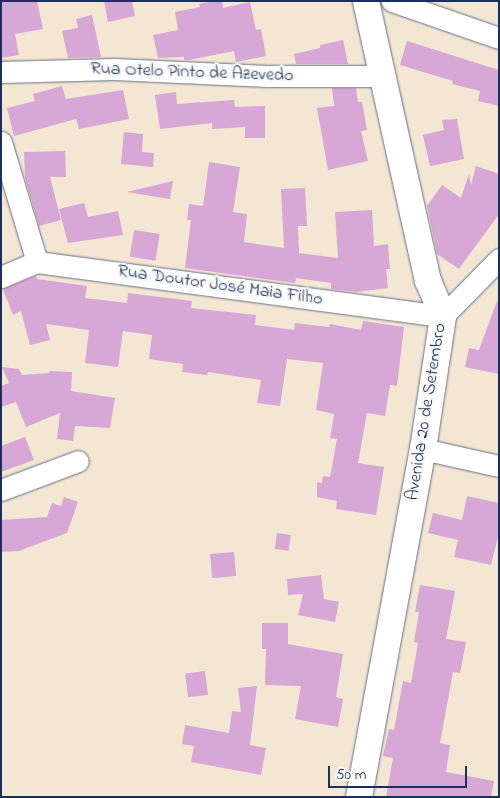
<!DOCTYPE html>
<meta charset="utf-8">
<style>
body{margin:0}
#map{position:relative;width:500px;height:798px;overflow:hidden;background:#f3e7d4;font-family:"Indie Flower",sans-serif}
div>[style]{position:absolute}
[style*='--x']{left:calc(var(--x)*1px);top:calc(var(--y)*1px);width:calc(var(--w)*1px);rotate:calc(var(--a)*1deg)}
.building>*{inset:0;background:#d7a7d6;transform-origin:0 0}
.roads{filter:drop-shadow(0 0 1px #676f87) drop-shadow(0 0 1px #676f87)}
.minor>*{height:21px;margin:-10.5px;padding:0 10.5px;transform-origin:10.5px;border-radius:10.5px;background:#fff}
.tertiary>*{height:26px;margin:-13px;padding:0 13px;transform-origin:13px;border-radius:13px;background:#fff}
span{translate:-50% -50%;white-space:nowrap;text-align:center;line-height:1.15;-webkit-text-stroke:4.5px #f6f6f2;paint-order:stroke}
.street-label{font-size:18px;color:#1b2f5e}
.frame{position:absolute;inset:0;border:2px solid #1b2f5e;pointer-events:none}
.scale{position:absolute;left:328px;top:766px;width:139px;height:22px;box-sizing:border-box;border:2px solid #1b2f5e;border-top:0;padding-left:6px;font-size:15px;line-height:18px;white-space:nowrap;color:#1b2f5e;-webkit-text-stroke:4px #f6f6f2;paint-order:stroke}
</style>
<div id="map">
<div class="building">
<div style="clip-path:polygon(1px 1px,37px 1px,43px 29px,15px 34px,19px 55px,1px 58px)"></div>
<div style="clip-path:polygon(104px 1px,132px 1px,135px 16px,108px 22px)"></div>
<div style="clip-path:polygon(213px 1px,222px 1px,223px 8px,250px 2px,256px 30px,261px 29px,266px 56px,236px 62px,234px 51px,189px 60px,184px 60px,184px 57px,158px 58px,153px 35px,178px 30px,175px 12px,200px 7px,199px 4px)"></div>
<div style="clip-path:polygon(92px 15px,101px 57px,68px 58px,62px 31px,78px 28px,76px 19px)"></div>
<div style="clip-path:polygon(343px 40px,348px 64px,296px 64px,294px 54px,320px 48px,320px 45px)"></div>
<div style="clip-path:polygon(407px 41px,499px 70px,499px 106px,478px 101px,480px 91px,452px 84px,453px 81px,400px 65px)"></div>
<div style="clip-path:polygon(62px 86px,66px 99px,123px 90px,129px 119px,79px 129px,76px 119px,14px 136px,7px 108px,35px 101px,33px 94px)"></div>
<div style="clip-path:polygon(332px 88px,356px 88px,358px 102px,362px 102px,367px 130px,361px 131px,368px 161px,328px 170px,317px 108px,334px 106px)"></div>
<div style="clip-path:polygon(176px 92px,177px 104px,234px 100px,235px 107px,265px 106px,265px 138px,245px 138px,245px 127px,212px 129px,212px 123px,160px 129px,155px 95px)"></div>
<div style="clip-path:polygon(457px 119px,464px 159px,430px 166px,423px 135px,444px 130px,442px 120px)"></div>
<div style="clip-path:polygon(124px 132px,143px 134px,142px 152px,154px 153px,153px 167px,121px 164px)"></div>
<div style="clip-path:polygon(65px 151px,66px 177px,50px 177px,61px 220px,39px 226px,25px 178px,24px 152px)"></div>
<div style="clip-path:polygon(209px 162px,240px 167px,233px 212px,247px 214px,244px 242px,284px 248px,281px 189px,305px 188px,307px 226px,298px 226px,299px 253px,338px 258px,335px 212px,372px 210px,374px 246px,388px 244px,390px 269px,386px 269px,388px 288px,356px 292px,331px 289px,331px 283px,296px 278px,295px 283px,185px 268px,191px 220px,187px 220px,189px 204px,203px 206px)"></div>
<div style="clip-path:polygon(476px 166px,499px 174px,499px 214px,459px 269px,437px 254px,427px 206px,442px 185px,461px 198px,469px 174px,471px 185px)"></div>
<div style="clip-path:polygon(173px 181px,170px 199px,127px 192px)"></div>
<div style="clip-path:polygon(84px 203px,88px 217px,118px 211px,123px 235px,68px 243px,59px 209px)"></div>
<div style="left:134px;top:230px;width:26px;height:27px;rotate:9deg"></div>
<div style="clip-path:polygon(36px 276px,37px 279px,87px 286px,85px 298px,127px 303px,128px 293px,192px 301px,191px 308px,256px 315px,255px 325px,294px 330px,295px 323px,329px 327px,330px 324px,361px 330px,363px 321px,404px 327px,397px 386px,390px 385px,385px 416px,367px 413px,358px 463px,384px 467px,376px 515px,336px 509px,337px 501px,317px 497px,317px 482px,322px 483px,323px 476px,330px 477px,337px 439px,330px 438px,334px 414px,316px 410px,323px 363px,287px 359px,280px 406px,257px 403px,261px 380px,208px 372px,207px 375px,182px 372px,183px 364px,149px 359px,152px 335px,123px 331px,118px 367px,85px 363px,89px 330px,46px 324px,50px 340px,30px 345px,21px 311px,13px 315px,3px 289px)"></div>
<div style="clip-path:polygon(497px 301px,499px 302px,499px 374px,465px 367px,469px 348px,479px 350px)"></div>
<div style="clip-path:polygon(2px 367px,19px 369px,22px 375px,49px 373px,50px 371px,72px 372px,71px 391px,115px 398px,110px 428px,75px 426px,73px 441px,57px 439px,60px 413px,26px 427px,16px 402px,1px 407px,1px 386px,9px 383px)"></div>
<div style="clip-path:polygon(25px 437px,34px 460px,1px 472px,1px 446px)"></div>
<div style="clip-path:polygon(467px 496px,499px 503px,499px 533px,491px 565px,454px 557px,458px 540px,428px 533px,433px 513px,462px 520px)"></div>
<div style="clip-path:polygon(64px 497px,78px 502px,67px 533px,19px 551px,1px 552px,1px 520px,47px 517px,52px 503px,61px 506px)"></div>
<div style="left:277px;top:533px;width:14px;height:16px;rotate:8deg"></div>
<div style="left:234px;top:552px;width:24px;height:24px;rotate:85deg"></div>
<div style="clip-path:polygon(321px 575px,324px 599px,339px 602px,335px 622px,298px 615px,303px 594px,288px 595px,287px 579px)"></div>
<div style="clip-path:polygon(420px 585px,455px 591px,446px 639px,466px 642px,460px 673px,453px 672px,440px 743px,450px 745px,446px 772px,494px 781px,491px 797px,386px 797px,393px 758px,383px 756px,389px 729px,394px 730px,403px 681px,411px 683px,418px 643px,414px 642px,419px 612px,415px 612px)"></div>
<div style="clip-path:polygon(262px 623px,288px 623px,288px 644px,343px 654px,336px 697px,343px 699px,338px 727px,295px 719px,301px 686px,265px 685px,266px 649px,262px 649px)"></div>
<div style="left:205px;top:671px;width:24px;height:20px;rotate:83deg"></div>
<div style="clip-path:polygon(257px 686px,250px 745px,266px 748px,261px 775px,191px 762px,194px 746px,182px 744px,185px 725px,229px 733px,232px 711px,241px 712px,238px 688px)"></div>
</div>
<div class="roads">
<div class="minor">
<div style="--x:392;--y:1;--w:113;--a:19.1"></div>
<div style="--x:1;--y:72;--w:113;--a:-1.5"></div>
<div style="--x:114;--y:69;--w:154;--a:2.6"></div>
<div style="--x:268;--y:76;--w:114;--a:0"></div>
<div style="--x:1;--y:142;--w:125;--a:73.3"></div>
<div style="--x:1;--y:277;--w:39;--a:-23"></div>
<div style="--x:37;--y:262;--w:410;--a:7.6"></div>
<div style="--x:443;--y:316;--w:80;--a:-45.5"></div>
<div style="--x:423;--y:449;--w:78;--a:12.6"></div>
<div style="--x:1;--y:490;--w:82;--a:-20.6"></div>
</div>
<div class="tertiary">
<div style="--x:359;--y:797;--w:354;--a:-79.6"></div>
<div style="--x:423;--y:449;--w:134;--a:-81.4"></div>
<div style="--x:443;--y:316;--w:38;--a:-113"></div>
<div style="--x:428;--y:281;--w:287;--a:-102.5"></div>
</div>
</div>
<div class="street-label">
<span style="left:192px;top:73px;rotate:2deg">Rua Otelo Pinto de Azevedo</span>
<span style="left:220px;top:286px;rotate:8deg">Rua Doutor José Maia Filho</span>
<span style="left:427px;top:412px;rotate:-81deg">Avenida 20 de Setembro</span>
</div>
<div class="frame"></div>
<div class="scale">50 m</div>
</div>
